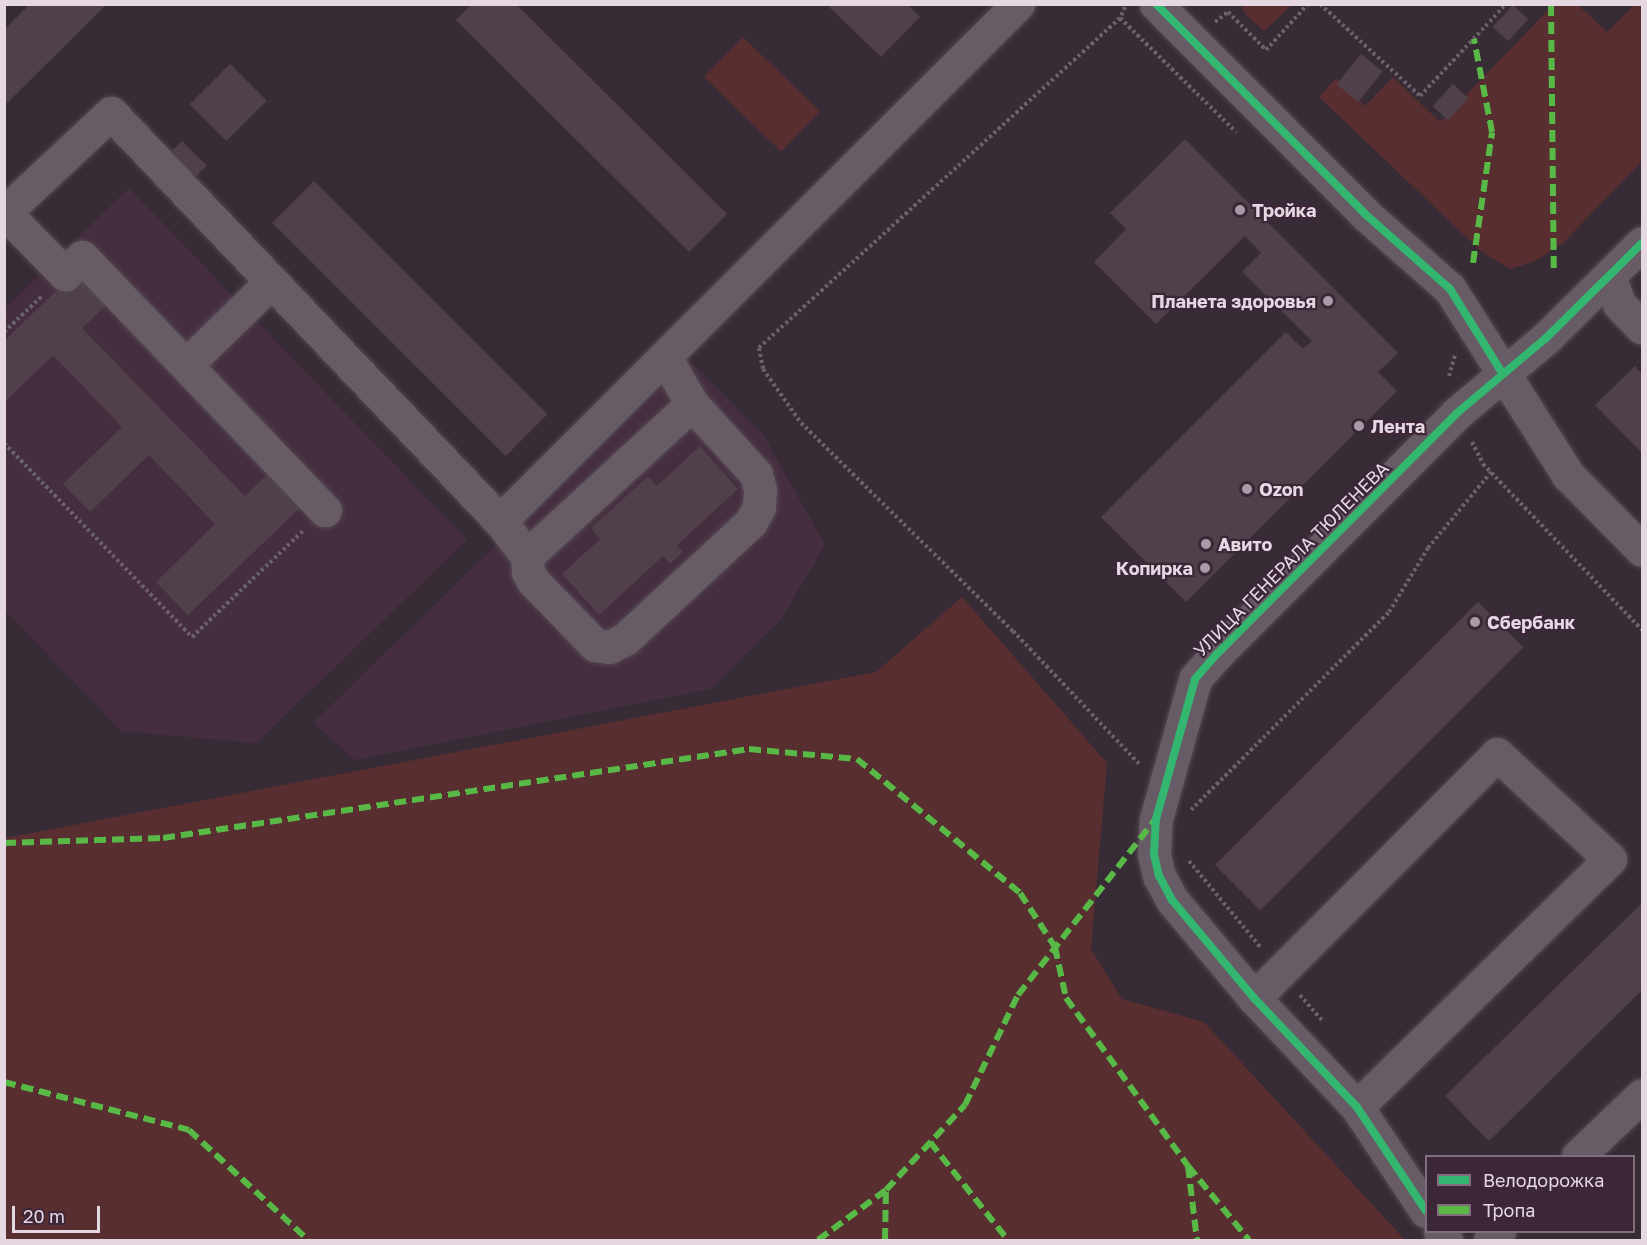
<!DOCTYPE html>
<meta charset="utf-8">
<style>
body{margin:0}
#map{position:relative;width:1647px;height:1245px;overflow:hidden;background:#372c35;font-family:"Golos Text",sans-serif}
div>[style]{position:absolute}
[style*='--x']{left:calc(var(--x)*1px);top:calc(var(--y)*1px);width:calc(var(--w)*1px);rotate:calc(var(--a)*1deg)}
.built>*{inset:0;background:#462e41}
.green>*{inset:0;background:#582e30;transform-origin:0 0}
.building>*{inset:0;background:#504049;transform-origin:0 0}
.path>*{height:4px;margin-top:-2px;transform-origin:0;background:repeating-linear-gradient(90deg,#696268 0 3px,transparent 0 6px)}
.roads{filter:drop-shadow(0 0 2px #534850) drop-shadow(0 0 2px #534850)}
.minor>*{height:33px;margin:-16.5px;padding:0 16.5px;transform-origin:16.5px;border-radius:16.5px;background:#675c65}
.quiet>*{height:6px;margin-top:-3px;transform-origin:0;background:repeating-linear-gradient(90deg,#58b947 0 12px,transparent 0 18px)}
.cycleway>*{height:8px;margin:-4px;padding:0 4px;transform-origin:4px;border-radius:4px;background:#33b770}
.dots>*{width:16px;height:16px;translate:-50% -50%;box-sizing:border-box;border:3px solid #3c2738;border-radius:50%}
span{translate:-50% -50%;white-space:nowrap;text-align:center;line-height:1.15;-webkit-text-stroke:4.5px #3c2738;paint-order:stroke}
.poi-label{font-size:18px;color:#e6d8e3;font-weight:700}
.left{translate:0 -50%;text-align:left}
.right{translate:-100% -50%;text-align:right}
.street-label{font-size:18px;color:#e6d8e3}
.frame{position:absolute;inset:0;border:6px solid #e6d8e3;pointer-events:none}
.legend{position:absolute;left:1425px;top:1155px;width:210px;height:78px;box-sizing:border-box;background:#3c2738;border:2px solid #806e7c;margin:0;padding:8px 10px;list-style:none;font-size:18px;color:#e6d8e3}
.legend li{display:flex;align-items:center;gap:12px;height:30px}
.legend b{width:30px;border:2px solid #806e7c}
.scale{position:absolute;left:12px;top:1206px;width:88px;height:27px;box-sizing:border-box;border:3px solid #e6d8e3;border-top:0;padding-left:8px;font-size:18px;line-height:21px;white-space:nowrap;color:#e6d8e3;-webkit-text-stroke:4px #3c2738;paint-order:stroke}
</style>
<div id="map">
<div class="built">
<div style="clip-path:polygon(129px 188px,467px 540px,256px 743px,121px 731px,5px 610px,5px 308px)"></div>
<div style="clip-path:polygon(688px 359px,763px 434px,825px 545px,781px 619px,710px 689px,354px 760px,314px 722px)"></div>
</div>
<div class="green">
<div style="clip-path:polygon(1241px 5px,1292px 5px,1264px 31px,1246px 15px)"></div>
<div style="clip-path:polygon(1553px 5px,1578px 5px,1607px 32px,1634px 5px,1642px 5px,1642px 161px,1563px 243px,1535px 261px,1510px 269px,1482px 252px,1319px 97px,1336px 78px,1365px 106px,1393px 77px,1440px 122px)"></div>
<div style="left:743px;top:37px;width:107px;height:56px;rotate:44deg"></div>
<div style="clip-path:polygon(962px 597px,1107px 763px,1091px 949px,1122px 999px,1204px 1022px,1405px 1240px,5px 1240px,5px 838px,876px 672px)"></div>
</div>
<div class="building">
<div style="clip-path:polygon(30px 4px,107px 4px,4px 106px,4px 30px)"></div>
<div style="clip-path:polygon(472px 4px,516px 4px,727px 214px,689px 252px,456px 20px)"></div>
<div style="clip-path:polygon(826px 4px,907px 4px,920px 17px,881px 57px)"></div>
<div style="left:1513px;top:5px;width:21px;height:30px;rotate:43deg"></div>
<div style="left:1361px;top:54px;width:28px;height:39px;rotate:39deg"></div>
<div style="left:230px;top:64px;width:52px;height:57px;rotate:45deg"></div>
<div style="left:1453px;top:84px;width:21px;height:30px;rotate:43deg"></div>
<div style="clip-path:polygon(1185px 139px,1398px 353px,1378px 372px,1397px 391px,1186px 602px,1101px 517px,1286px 332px,1303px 349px,1312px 341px,1242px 272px,1261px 253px,1245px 236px,1156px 324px,1094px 262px,1126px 229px,1110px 213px)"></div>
<div style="left:182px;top:141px;width:35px;height:25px;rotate:45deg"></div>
<div style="left:314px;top:181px;width:330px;height:59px;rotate:45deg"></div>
<div style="clip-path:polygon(80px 268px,111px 301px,82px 328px,245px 496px,273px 469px,305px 503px,188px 615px,156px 582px,215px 524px,149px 455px,90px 512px,63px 484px,122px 427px,53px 355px,4px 403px,4px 341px)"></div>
<div style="clip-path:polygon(1635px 366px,1642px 374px,1642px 453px,1595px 405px)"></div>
<div style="clip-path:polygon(700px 446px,738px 489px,677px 545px,683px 552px,670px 564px,663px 556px,599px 615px,562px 574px,600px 539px,591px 528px,648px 476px,657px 486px)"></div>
<div style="left:1478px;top:602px;width:64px;height:372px;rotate:45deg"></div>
<div style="clip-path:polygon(1642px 903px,1642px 990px,1489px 1141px,1445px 1096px)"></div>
</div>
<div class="path">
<div style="--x:1320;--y:4;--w:136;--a:42.6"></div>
<div style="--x:1420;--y:96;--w:126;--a:-46.9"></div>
<div style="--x:1125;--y:7;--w:12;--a:114"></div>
<div style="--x:1120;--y:18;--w:163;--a:44.5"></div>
<div style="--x:1120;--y:18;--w:489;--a:137.6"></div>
<div style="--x:759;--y:348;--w:21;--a:79"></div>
<div style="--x:763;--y:369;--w:66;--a:54.9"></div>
<div style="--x:801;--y:423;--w:297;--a:44.5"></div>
<div style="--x:1013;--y:631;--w:183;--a:46.5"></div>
<div style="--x:1215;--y:22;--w:16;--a:-38"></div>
<div style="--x:1228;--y:12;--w:54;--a:45"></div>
<div style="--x:1266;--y:50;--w:62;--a:-47.6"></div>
<div style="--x:4;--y:332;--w:54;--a:-43.5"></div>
<div style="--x:1449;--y:376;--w:22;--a:-74"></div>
<div style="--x:1472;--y:442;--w:25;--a:63"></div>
<div style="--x:1483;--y:464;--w:230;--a:46.2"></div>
<div style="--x:4;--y:443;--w:270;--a:45.9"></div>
<div style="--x:192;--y:637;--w:153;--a:-43.7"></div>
<div style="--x:1191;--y:810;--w:280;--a:-45"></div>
<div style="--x:1389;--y:612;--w:75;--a:-58.6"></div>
<div style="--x:1428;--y:548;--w:99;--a:-50.3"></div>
<div style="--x:1189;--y:861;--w:113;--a:50.4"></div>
<div style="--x:1300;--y:995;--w:35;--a:49"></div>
</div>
<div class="roads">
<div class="minor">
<div style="--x:1156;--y:4;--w:296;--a:45.1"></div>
<div style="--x:1365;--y:214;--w:113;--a:41.4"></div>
<div style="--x:1450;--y:289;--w:220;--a:57.6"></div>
<div style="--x:1568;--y:475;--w:105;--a:45.4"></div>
<div style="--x:4;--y:213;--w:146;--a:-43.1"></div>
<div style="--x:111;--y:113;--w:564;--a:46.37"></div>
<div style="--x:500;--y:521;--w:44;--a:52.4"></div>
<div style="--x:5;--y:213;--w:86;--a:45.5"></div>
<div style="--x:65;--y:274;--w:24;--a:-45"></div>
<div style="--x:82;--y:257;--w:351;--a:46.2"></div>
<div style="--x:1609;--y:276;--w:30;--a:70"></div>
<div style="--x:1619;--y:304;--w:33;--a:46"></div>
<div style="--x:665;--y:357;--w:54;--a:60.1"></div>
<div style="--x:186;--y:365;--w:119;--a:-44.3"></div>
<div style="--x:692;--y:404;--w:95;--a:47.6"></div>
<div style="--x:756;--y:474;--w:16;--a:75"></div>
<div style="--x:760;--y:489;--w:18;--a:93"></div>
<div style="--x:759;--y:507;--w:17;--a:118"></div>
<div style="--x:751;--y:522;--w:172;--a:137.1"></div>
<div style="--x:625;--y:639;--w:18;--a:153"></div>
<div style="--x:609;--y:647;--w:14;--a:-172"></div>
<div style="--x:595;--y:645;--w:89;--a:-134.1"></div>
<div style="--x:533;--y:581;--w:10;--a:-119"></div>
<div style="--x:528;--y:572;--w:16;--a:-94"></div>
<div style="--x:527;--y:556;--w:224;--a:-42.7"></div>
<div style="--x:500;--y:521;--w:732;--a:-44.94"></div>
<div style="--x:1254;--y:998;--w:344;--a:-45.1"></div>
<div style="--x:1497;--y:754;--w:154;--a:42.9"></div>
<div style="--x:1610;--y:859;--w:354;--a:135.6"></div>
<div style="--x:1578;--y:1156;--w:88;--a:-43.6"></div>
<div style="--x:1426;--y:1211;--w:125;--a:-123.6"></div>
<div style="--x:1357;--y:1107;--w:150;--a:-133.4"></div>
<div style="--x:1254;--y:998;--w:128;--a:-129.9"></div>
<div style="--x:1172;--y:900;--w:27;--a:-118"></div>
<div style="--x:1159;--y:876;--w:23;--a:-103"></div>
<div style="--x:1154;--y:854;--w:35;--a:-87"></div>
<div style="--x:1156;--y:819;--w:145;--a:-74.4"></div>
<div style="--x:1195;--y:679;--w:33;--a:-49"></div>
<div style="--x:1217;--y:654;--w:340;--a:-45.1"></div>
<div style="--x:1457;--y:413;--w:116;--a:-40.1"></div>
<div style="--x:1546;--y:338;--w:135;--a:-44.7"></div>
<div style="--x:1440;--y:1232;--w:10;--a:53"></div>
<div style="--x:1490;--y:1240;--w:12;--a:-42"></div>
</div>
</div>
<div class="quiet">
<div style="--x:1551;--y:4;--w:266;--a:89.4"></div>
<div style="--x:1473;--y:263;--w:132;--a:-81.7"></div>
<div style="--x:1492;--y:132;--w:95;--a:-101"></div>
<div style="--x:4;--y:843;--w:159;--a:-1.8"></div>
<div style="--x:163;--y:838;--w:593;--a:-8.64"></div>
<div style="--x:749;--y:749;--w:108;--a:5.3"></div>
<div style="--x:857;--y:759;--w:211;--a:39.4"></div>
<div style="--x:1020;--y:893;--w:64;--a:57.1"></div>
<div style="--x:1055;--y:947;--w:52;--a:77.8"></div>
<div style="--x:1066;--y:998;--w:208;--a:54"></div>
<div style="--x:1188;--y:1166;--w:96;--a:50.5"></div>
<div style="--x:4;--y:1082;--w:191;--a:14.5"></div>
<div style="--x:189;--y:1130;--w:162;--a:42.7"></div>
<div style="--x:930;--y:1142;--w:125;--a:51.5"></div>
<div style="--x:1188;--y:1166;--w:75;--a:83.1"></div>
<div style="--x:818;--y:1240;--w:84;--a:-36.3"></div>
<div style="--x:886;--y:1190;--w:116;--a:-47.1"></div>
<div style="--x:965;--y:1105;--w:122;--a:-64.3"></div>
<div style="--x:1018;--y:995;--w:221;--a:-52"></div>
<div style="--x:885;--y:1240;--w:50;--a:-88.9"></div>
</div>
<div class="cycleway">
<div style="--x:1156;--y:4;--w:296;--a:45.1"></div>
<div style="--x:1365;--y:214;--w:113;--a:41.4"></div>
<div style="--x:1450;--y:289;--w:100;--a:58.1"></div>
<div style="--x:1426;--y:1211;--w:125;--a:-123.6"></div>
<div style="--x:1357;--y:1107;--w:150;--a:-133.4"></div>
<div style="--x:1254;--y:998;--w:128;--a:-129.9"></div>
<div style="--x:1172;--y:900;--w:27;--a:-118"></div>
<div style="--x:1159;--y:876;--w:23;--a:-103"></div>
<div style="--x:1154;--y:854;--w:35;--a:-87"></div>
<div style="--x:1156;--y:819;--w:145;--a:-74.4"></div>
<div style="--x:1195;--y:679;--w:33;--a:-49"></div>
<div style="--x:1217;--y:654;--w:340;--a:-45.1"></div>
<div style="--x:1457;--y:413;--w:116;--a:-40.1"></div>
<div style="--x:1546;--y:338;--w:135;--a:-44.7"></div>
</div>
<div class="dots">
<div style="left:1240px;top:210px;background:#a99ca6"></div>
<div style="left:1328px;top:301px;background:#a99ca6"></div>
<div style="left:1359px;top:426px;background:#a99ca6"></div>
<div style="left:1247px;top:489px;background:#a99ca6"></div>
<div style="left:1206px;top:544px;background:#a99ca6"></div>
<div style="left:1205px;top:568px;background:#a99ca6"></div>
<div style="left:1475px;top:622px;background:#a99ca6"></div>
</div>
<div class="poi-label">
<span class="left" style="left:1252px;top:210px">Тройка</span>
<span class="right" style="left:1316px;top:301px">Планета здоровья</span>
<span class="left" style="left:1371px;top:426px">Лента</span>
<span class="left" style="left:1259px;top:489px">Ozon</span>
<span class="left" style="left:1218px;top:544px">Авито</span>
<span class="right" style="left:1193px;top:568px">Копирка</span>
<span class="left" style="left:1487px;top:622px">Сбербанк</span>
</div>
<div class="street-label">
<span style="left:1291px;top:559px;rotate:-45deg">УЛИЦА ГЕНЕРАЛА ТЮЛЕНЕВА</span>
</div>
<div class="frame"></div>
<ul class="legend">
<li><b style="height:8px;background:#33b770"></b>Велодорожка</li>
<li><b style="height:8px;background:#58b947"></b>Тропа</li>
</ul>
<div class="scale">20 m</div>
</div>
